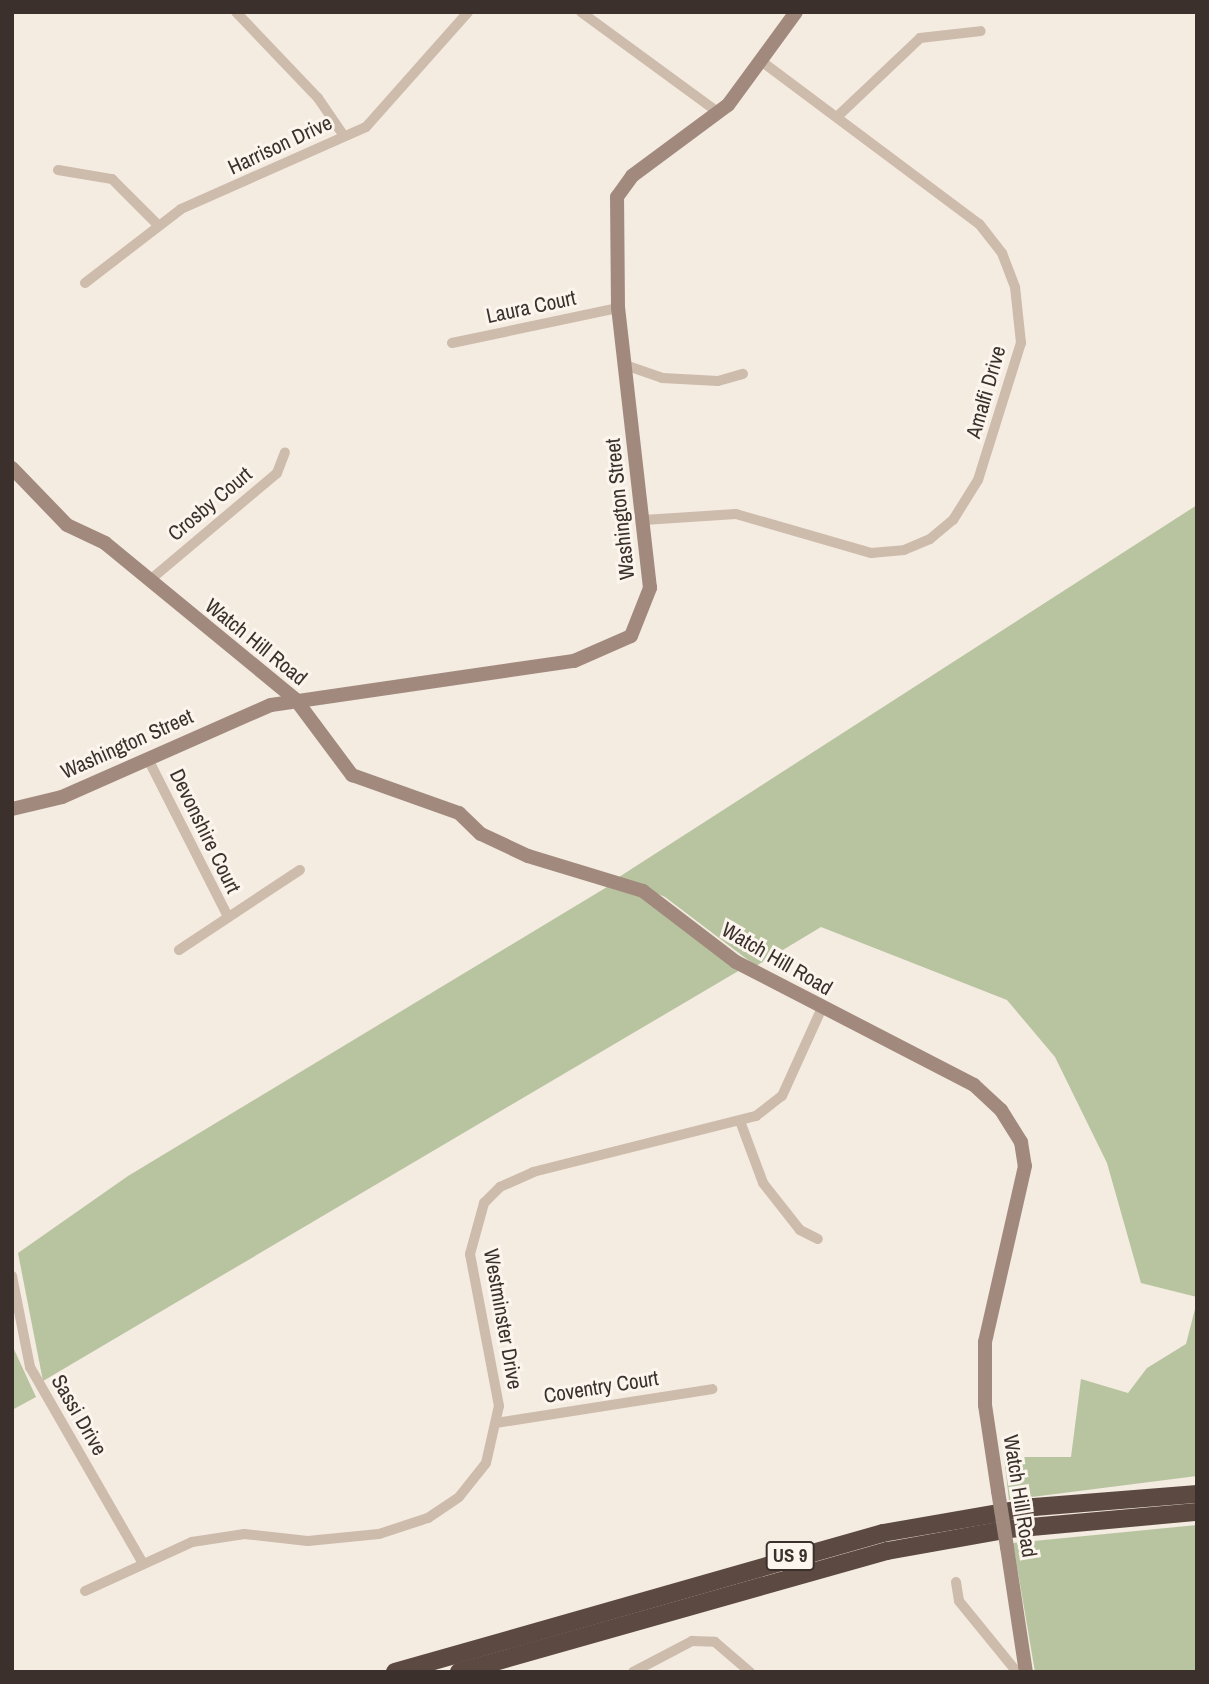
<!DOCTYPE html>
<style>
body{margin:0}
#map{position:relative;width:1209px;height:1684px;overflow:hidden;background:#f4ebe1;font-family:"Archivo Narrow",sans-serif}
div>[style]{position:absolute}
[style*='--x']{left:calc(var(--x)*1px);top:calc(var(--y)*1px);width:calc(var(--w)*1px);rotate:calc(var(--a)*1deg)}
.green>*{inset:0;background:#b8c4a0}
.street>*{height:10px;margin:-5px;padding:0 5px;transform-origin:5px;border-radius:5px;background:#cdbbac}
.secondary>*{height:14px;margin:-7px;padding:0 7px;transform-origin:7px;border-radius:7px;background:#a18a7d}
.highway>*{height:18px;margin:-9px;padding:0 9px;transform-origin:9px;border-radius:9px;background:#5c4a42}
.secondary-bridge>*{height:14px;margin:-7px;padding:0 7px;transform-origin:7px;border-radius:7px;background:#a18a7d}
span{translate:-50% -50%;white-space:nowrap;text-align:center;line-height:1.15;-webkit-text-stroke:6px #fbf5ee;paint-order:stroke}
.shield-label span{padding:2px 5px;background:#fbf5ee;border:2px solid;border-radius:5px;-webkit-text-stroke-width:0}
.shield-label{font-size:19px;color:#3b302b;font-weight:700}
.street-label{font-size:21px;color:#3b302b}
.frame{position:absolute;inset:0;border:14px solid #3b302b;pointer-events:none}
</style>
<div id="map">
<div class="green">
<div style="clip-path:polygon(1197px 505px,1197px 1297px,1141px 1283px,1107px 1163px,1055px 1057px,1007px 1000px,821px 927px,756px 966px,665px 897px,619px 877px)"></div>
<div style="clip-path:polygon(612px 884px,641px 896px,740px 970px,43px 1381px,18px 1253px,128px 1176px)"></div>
<div style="clip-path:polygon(1197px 1301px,1197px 1476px,1009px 1500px,1004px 1457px,1071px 1457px,1081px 1379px,1128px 1393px,1147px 1368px,1186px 1344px)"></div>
<div style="clip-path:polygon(12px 1345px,36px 1397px,12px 1410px)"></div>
<div style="clip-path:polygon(1197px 1525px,1197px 1672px,1035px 1672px,1013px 1543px)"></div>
</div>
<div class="street">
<div style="--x:236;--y:12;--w:119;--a:46.4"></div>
<div style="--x:318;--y:98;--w:46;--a:55.6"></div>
<div style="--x:581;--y:12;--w:171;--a:36.2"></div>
<div style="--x:840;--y:114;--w:110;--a:-43.5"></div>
<div style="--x:920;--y:38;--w:61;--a:-6.5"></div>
<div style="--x:58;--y:170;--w:55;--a:9.5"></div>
<div style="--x:112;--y:179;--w:62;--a:45"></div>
<div style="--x:85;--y:283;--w:121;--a:-37.6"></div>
<div style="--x:181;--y:209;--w:202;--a:-23.9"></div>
<div style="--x:366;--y:127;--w:154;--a:-48.4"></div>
<div style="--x:452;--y:343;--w:170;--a:-11.9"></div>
<div style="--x:625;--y:365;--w:39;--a:19"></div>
<div style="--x:662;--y:378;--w:56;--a:3.1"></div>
<div style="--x:718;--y:381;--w:26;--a:-16"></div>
<div style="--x:644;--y:520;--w:92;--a:-3.7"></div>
<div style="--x:736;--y:514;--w:141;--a:16.1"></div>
<div style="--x:871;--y:553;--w:33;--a:-5"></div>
<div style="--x:904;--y:550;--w:28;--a:-23"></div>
<div style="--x:930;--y:539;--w:30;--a:-40"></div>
<div style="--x:953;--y:520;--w:47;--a:-58"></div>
<div style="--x:978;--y:480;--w:144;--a:-72.6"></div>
<div style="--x:1021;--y:343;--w:56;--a:-96.1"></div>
<div style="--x:1015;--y:287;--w:36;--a:-111"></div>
<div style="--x:1002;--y:253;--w:37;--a:-128"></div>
<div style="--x:979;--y:224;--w:272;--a:-143.2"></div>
<div style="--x:150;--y:580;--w:166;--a:-40.1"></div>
<div style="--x:277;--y:473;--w:22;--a:-69"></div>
<div style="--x:149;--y:761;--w:175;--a:63.1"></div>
<div style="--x:179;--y:950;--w:145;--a:-33.5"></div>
<div style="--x:740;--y:1121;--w:66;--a:69.6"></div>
<div style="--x:763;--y:1183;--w:60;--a:51.8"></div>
<div style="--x:800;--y:1230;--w:20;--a:27"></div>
<div style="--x:12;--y:1276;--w:93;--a:78.8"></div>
<div style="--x:30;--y:1367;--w:225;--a:60.1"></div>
<div style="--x:496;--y:1423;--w:219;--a:-8.9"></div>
<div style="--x:956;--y:1582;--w:19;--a:81"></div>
<div style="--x:959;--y:1601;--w:92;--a:50.8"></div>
<div style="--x:85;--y:1591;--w:118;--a:-24.6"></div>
<div style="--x:192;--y:1542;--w:53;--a:-8.7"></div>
<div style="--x:244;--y:1534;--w:64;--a:6.2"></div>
<div style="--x:308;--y:1541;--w:71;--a:-5.6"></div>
<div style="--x:379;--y:1534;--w:52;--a:-18.1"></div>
<div style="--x:428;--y:1518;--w:37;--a:-34"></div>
<div style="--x:459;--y:1497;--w:43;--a:-51.5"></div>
<div style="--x:486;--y:1463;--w:58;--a:-77.2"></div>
<div style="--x:499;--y:1406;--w:155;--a:-100.8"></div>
<div style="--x:470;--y:1254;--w:53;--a:-74.6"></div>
<div style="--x:484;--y:1203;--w:23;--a:-45"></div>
<div style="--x:500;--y:1187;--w:36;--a:-24"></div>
<div style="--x:533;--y:1172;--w:230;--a:-14.1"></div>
<div style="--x:756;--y:1116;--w:33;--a:-38"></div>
<div style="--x:782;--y:1096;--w:94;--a:-65.6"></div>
<div style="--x:633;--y:1672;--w:67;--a:-27.7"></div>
<div style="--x:692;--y:1641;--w:23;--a:2"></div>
<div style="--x:715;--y:1642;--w:46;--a:40.6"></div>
</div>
<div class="secondary">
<div style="--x:12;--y:468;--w:79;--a:46"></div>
<div style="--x:67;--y:525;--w:42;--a:25.3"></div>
<div style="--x:105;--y:543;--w:247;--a:39.4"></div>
<div style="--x:296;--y:700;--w:94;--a:53.3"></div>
<div style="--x:352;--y:775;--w:114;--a:19.6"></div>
<div style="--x:459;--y:813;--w:30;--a:44"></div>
<div style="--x:481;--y:834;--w:52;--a:25.1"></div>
<div style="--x:528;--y:856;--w:120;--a:16.9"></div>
<div style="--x:643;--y:891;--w:117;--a:37.4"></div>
<div style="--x:736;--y:962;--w:268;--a:27.3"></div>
<div style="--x:974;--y:1085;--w:37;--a:43"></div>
<div style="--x:1001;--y:1110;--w:38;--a:58"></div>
<div style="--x:1021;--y:1142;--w:24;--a:81"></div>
<div style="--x:1025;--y:1166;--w:180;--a:102.8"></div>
<div style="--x:985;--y:1342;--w:63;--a:90"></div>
<div style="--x:985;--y:1405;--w:87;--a:81.4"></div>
<div style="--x:12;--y:809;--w:51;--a:-13.5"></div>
<div style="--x:62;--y:797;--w:228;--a:-23.8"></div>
<div style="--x:271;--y:705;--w:306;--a:-8.3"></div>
<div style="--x:574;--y:661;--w:62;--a:-23.7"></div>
<div style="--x:631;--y:636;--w:52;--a:-68.4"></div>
<div style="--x:650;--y:588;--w:282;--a:-96.5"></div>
<div style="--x:618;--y:308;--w:111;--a:-90.5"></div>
<div style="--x:617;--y:197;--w:26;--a:-54"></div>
<div style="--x:632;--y:176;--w:119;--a:-36.5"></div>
<div style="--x:728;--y:105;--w:115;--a:-53.8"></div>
<div style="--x:1007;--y:1547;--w:126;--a:81.4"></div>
</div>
<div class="highway">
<div style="--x:395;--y:1672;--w:507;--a:-15.9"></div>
<div style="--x:883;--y:1533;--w:153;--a:-9.8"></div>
<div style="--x:1034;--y:1507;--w:164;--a:-4.6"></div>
<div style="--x:459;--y:1672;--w:445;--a:-15.8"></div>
<div style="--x:887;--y:1551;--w:124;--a:-10.2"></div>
<div style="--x:1009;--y:1529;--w:189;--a:-5.2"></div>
</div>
<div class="secondary-bridge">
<div style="--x:998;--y:1491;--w:57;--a:80.9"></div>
</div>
<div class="shield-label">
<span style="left:790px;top:1556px">US 9</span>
</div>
<div class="street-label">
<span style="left:280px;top:145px;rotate:-25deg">Harrison Drive</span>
<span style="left:531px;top:307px;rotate:-12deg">Laura Court</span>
<span style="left:986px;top:392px;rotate:-74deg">Amalfi Drive</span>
<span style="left:210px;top:504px;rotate:-40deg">Crosby Court</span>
<span style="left:620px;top:509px;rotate:-96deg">Washington Street</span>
<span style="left:256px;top:642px;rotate:39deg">Watch Hill Road</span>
<span style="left:127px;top:744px;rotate:-24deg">Washington Street</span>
<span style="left:205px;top:831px;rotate:64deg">Devonshire Court</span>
<span style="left:777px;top:959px;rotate:30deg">Watch Hill Road</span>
<span style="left:503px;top:1319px;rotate:80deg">Westminster Drive</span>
<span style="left:601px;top:1387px;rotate:-9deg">Coventry Court</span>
<span style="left:79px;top:1415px;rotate:60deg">Sassi Drive</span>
<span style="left:1020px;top:1496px;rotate:81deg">Watch Hill Road</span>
</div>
<div class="frame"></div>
</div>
